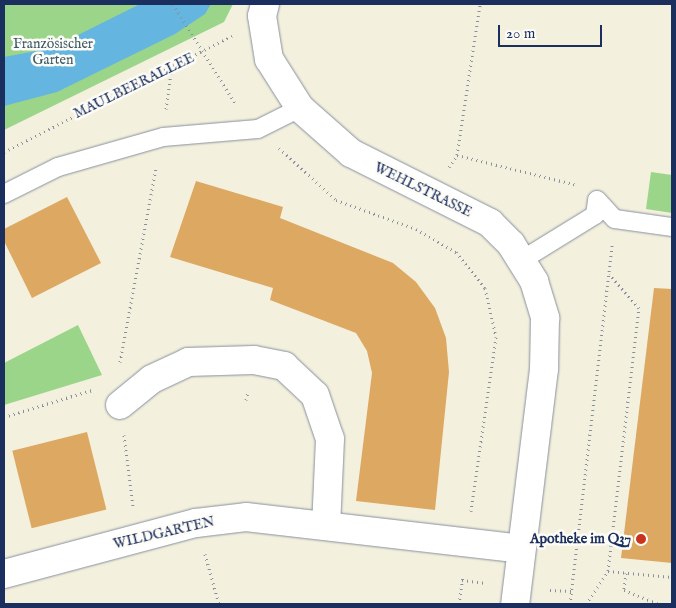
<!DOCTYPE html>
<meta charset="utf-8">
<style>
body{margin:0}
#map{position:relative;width:676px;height:608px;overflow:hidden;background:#f3f0dd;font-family:"IM FELL English",serif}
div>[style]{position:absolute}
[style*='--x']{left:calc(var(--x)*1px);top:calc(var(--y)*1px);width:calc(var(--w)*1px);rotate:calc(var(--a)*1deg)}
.green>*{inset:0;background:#9bd589}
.water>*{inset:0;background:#64b5df}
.building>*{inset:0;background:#dda862;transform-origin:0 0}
.path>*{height:3px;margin-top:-1.5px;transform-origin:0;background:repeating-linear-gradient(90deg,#87909e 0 1px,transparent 0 5px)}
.roads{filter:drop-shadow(0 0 1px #87909e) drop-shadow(0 0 1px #87909e)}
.lane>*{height:18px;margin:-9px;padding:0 9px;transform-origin:9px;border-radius:9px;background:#fff}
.street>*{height:28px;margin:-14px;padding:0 14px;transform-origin:14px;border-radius:14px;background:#fff}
.secondary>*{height:28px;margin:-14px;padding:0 14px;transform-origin:14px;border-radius:14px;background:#fff}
.dots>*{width:14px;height:14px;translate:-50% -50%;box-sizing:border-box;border:2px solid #fdfcf7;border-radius:50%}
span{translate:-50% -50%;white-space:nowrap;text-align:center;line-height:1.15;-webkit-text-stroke:5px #fdfcf7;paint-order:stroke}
.park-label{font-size:14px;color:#3b5869}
.street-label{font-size:14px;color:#1b2f5e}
.poi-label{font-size:14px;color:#1b2f5e;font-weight:700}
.right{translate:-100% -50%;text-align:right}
.frame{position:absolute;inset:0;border:5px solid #1b2f5e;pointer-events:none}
.scale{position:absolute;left:498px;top:25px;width:104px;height:22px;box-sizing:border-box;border:2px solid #1b2f5e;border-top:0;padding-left:6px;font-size:15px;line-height:18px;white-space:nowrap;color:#1b2f5e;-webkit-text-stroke:4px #fdfcf7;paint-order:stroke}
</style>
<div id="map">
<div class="green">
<div style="clip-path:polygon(4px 4px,233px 4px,224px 22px,4px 130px)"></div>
<div style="clip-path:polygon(651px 172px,672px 175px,672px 213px,646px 209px)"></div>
<div style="clip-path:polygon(78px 325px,102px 375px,4px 405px,4px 363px)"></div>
</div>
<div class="water">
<div style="clip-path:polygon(140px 4px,211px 4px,205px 14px,175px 34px,57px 92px,4px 106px,4px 57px,52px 48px)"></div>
</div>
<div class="building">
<div style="clip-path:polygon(196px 181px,283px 207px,280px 218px,393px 263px,416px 282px,435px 308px,446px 338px,449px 372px,435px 510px,356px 501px,372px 373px,367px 351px,356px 333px,270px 300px,273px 288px,170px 257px)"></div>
<div style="clip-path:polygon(67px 197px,101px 263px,32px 298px,4px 241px,4px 229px)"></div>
<div style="clip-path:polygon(654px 288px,672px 289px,672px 563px,621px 558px)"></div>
<div style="left:87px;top:432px;width:80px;height:77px;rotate:76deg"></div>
</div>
<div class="path">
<div style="--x:173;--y:4;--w:119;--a:58"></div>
<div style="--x:166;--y:109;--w:44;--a:-82.2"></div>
<div style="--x:279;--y:148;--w:77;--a:42.4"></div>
<div style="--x:336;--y:200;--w:85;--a:19.9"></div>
<div style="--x:416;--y:229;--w:46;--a:29.9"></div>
<div style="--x:456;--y:252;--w:46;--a:51.1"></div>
<div style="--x:485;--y:288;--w:50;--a:77.3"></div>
<div style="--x:496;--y:337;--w:176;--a:98.2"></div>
<div style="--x:4;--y:152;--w:256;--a:-27"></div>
<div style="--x:457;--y:155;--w:124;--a:14"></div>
<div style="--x:449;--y:167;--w:14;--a:-56"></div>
<div style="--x:457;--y:155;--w:153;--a:-81.3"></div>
<div style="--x:120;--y:362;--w:198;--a:-79.5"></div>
<div style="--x:246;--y:400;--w:8;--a:-76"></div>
<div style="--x:4;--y:417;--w:92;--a:-17.1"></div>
<div style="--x:124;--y:435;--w:72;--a:82.8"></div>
<div style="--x:205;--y:554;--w:52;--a:74.4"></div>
<div style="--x:608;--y:571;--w:64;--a:5.4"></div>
<div style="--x:626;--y:573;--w:17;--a:97"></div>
<div style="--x:624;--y:590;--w:38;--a:22"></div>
<div style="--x:462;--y:580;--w:24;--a:7"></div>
<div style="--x:550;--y:590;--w:21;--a:3"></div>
<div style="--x:459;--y:604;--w:29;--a:-82"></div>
<div style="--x:570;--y:604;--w:361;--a:-83.3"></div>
<div style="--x:586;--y:604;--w:40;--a:-56"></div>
<div style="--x:608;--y:571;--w:265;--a:-83.3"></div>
<div style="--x:639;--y:308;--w:45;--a:-131.4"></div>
<div style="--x:672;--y:604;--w:2;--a:-90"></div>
</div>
<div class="roads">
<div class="lane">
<div style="--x:4;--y:194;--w:60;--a:-26.6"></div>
<div style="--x:58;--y:167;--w:109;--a:-15.9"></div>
<div style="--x:163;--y:137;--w:95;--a:-4.8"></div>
<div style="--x:258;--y:129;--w:47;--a:-26.6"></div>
<div style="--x:597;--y:200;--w:26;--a:47"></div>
<div style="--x:615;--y:219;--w:58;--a:8"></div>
<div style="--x:522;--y:260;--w:86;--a:-31.7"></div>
<div style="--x:595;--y:215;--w:15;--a:-82"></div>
</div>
<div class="street">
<div style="--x:120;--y:405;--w:41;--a:-39.1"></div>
<div style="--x:152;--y:379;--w:40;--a:-25"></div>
<div style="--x:188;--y:362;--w:66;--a:-1.7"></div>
<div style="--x:254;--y:360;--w:31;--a:11"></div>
<div style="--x:284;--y:366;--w:42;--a:43.1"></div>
<div style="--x:315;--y:395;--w:46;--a:71.2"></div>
<div style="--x:330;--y:439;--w:87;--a:92.6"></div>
<div style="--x:4;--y:574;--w:199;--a:-14.9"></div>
<div style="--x:196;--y:523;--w:50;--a:-6.8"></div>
<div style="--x:246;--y:517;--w:277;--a:6.6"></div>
</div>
<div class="secondary">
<div style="--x:265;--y:4;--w:12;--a:104"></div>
<div style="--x:262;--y:16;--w:44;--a:80.8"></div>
<div style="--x:269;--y:59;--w:58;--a:57.7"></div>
<div style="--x:300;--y:108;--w:68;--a:41.4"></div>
<div style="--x:351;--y:153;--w:156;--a:26.7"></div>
<div style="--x:490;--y:223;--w:30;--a:45"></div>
<div style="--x:511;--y:244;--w:44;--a:58.1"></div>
<div style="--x:534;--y:281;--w:39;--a:73"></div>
<div style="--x:545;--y:318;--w:51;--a:91.1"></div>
<div style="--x:544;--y:369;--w:237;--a:97"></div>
</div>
</div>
<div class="dots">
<div style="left:641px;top:539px;background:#c8321e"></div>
</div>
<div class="park-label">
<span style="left:53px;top:52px">Französischer<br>Garten</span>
</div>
<div class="street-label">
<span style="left:134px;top:86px;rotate:-26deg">MAULBEERALLEE</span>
<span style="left:423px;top:190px;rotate:26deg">WEHLSTRASSE</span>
<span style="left:164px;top:533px;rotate:-13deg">WILDGARTEN</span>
</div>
<div class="poi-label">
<span class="right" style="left:631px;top:539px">Apotheke im Q37</span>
</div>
<div class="frame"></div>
<div class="scale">20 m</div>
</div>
